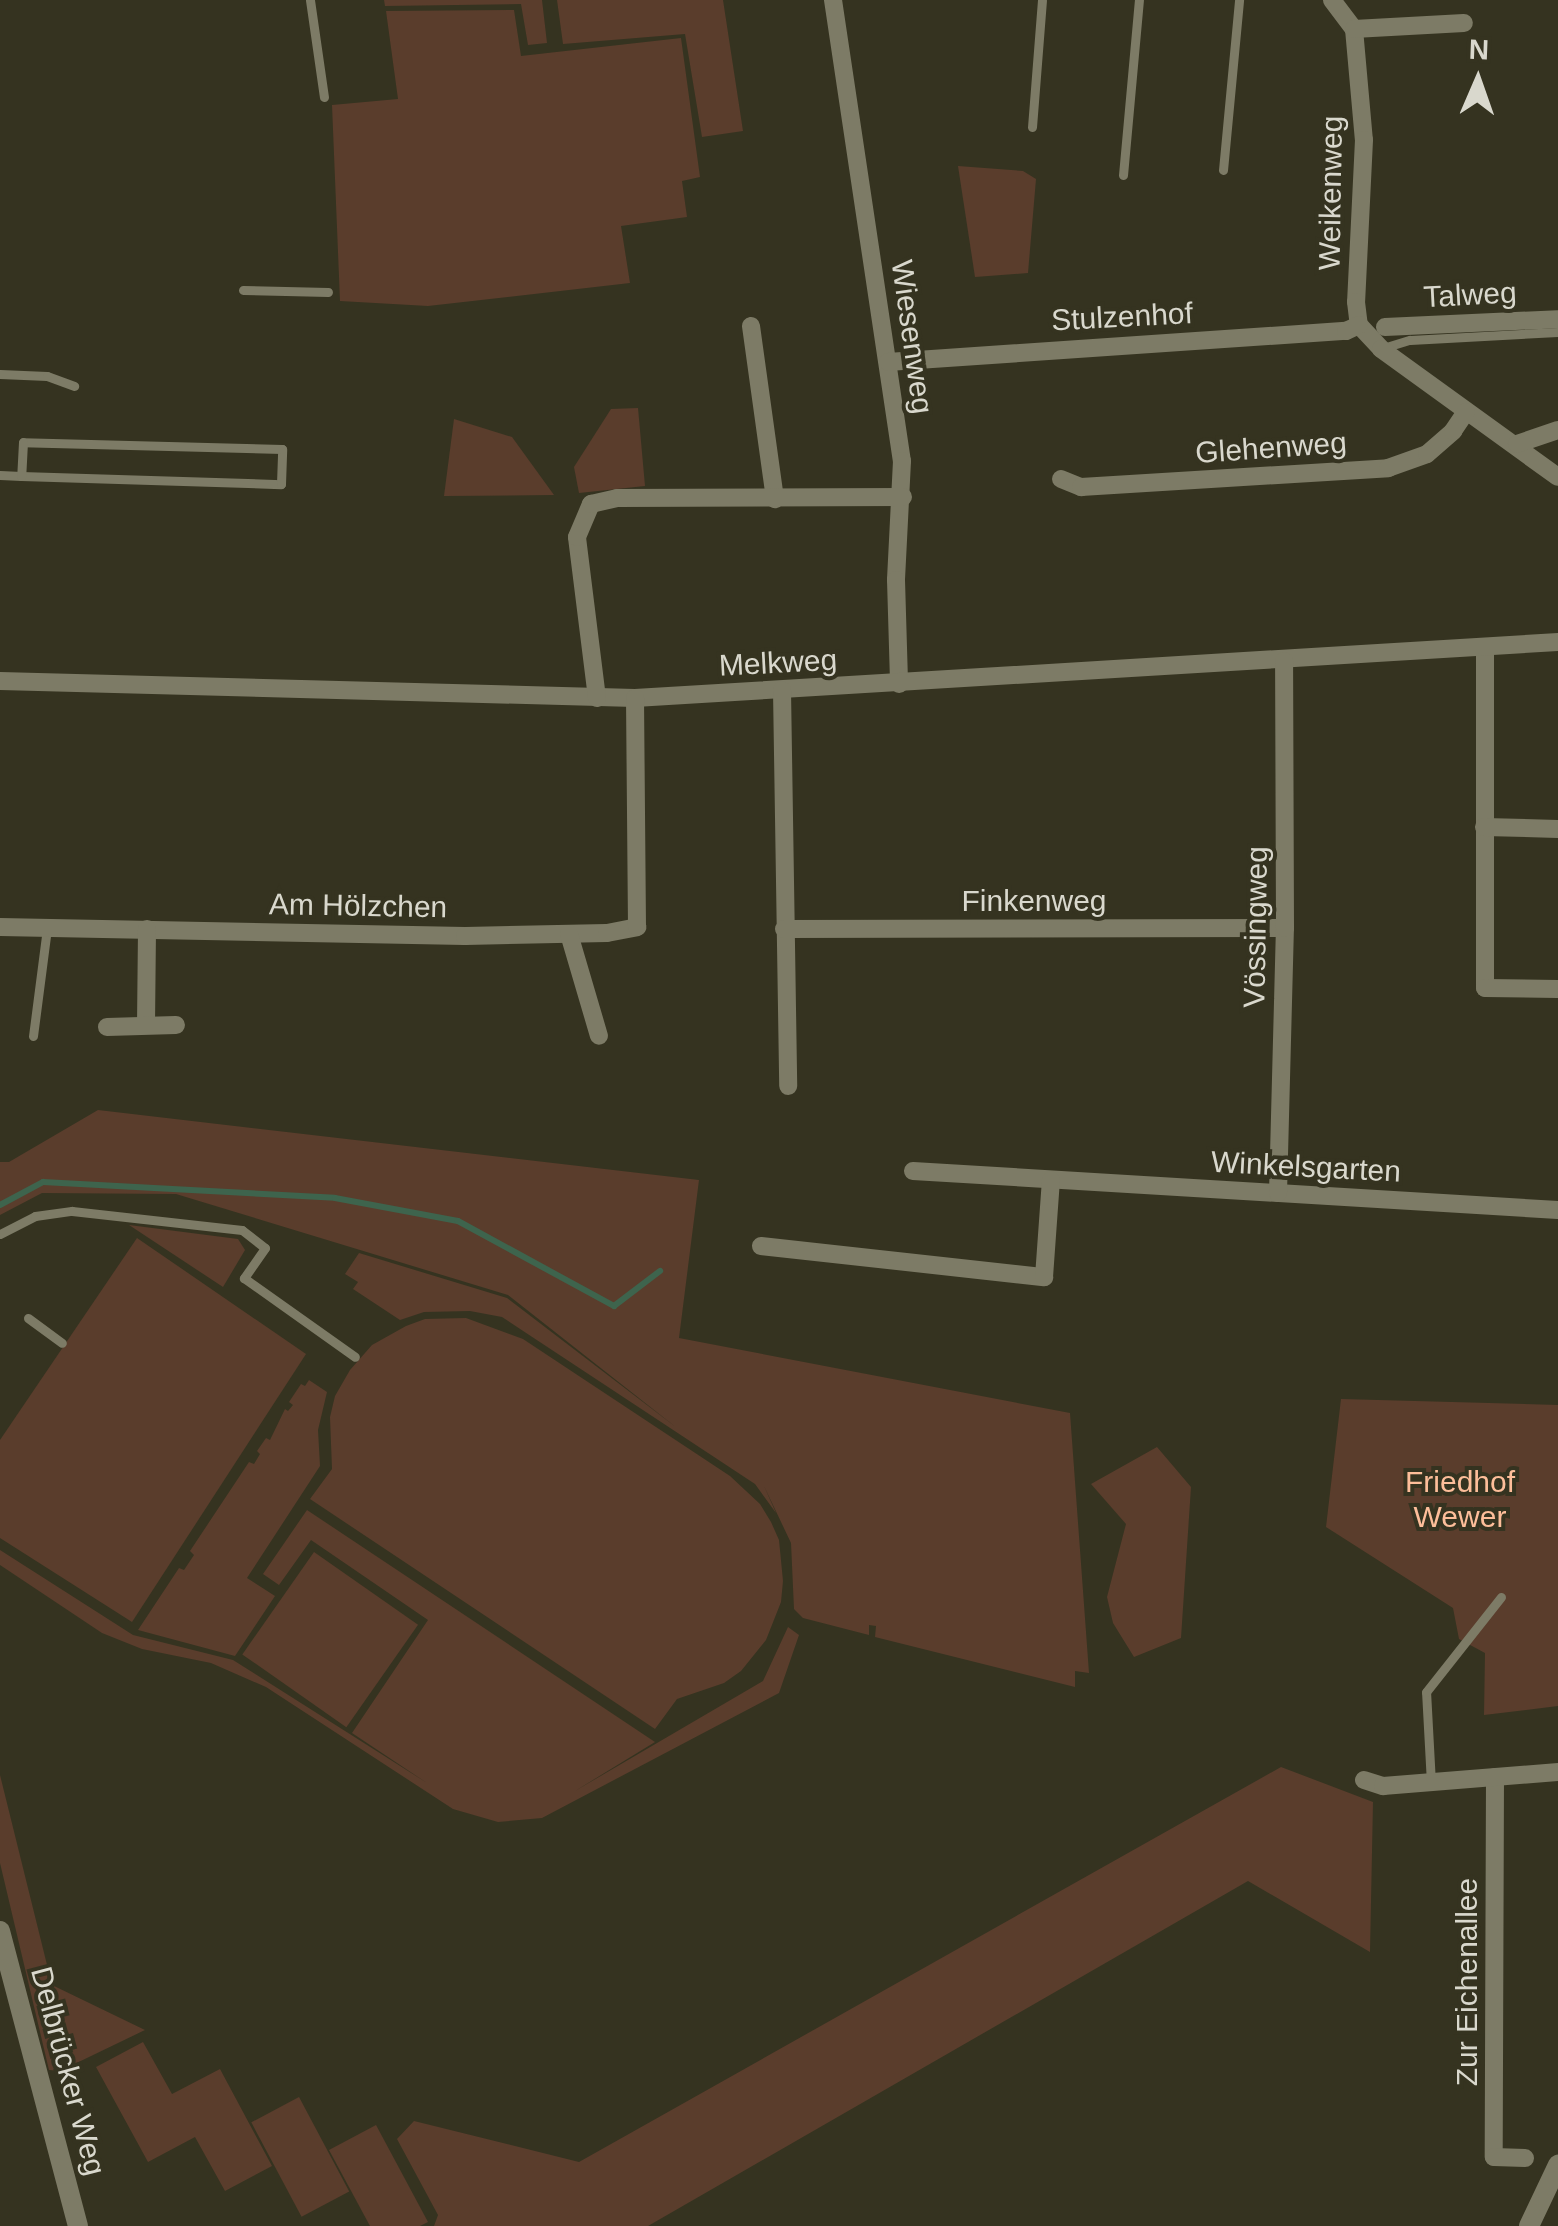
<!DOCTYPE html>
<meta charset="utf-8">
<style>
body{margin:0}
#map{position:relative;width:1558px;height:2226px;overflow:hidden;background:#353320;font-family:Arial,sans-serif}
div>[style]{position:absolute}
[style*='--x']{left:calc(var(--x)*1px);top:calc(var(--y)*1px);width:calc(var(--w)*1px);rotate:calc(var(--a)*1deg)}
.green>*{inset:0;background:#5a3d2c;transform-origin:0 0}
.stream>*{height:6px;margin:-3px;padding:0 3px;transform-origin:3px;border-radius:3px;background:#3e644d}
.service>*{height:9px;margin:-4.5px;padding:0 4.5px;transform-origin:4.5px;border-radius:4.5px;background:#7d7b66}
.minor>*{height:18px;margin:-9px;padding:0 9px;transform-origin:9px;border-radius:9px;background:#7d7b66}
.tertiary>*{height:20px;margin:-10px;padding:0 10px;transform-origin:10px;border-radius:10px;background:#7d7b66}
span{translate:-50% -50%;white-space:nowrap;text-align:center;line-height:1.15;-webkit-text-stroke:8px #353320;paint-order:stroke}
.street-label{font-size:30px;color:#d9d8cd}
.park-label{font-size:30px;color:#fdbe9a}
.north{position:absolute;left:1428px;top:30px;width:100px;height:100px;-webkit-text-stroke:8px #353320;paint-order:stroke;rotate:2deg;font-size:28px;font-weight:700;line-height:40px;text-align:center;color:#d9d8cd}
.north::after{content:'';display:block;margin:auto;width:35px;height:45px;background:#d9d8cd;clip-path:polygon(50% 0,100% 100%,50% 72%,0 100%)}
</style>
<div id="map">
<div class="green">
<div style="clip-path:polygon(384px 0,542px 0,547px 43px,528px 45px,521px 4px,385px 6px)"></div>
<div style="clip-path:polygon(557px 0,723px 0,743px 131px,702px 137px,685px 34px,563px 44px)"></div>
<div style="clip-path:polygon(514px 10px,521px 56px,681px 38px,700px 177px,682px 181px,687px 217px,621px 226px,630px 283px,428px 306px,340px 301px,332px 105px,398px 99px,386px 11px)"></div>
<div style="clip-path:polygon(958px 166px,1023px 171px,1036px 179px,1028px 273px,975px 277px)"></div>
<div style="clip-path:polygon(638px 408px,645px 486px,579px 493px,574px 467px,611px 409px)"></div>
<div style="clip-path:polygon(454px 419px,512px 437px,554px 495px,444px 496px)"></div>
<div style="clip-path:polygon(98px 1110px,699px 1180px,679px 1338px,1070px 1413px,1089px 1673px,1075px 1671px,1075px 1687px,875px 1637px,876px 1626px,869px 1625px,869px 1635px,803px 1618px,794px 1609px,791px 1543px,764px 1486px,776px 1513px,755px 1484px,502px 1317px,470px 1311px,424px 1312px,400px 1320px,353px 1289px,358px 1282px,345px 1274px,359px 1253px,507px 1298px,677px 1428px,508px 1295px,176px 1194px,42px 1193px,0 1215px,0 1162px,9px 1162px)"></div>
<div style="clip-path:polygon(129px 1225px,238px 1239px,245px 1250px,223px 1287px)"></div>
<div style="clip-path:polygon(137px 1238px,306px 1354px,132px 1622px,0 1538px,0 1440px)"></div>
<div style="clip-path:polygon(466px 1318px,523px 1339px,730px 1476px,760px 1504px,771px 1522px,779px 1540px,783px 1581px,781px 1602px,766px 1640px,741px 1671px,724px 1683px,677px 1699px,655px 1729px,310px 1499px,332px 1469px,330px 1417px,335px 1396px,350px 1370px,372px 1345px,406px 1326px,425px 1319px)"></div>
<div style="clip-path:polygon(309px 1380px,327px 1392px,318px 1430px,320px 1466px,247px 1578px,275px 1596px,235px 1656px,138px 1630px,179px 1568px,184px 1570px,194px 1555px,190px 1551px,249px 1462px,254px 1464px,260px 1454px,257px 1451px,266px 1438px,270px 1440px,285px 1409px,288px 1411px,293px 1405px,289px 1402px,301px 1384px,305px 1386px)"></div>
<div style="clip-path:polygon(1341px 1399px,1558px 1405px,1558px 1706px,1484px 1715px,1485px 1653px,1459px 1639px,1453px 1608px,1326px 1527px)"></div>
<div style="clip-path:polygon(1157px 1447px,1191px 1487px,1181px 1638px,1134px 1657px,1113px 1623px,1107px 1597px,1126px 1524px,1091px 1484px)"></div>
<div style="clip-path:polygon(307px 1510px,655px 1742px,575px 1791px,763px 1681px,788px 1627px,799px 1635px,779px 1693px,542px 1818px,498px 1822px,453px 1809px,266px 1687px,211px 1663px,142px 1649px,102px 1633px,0 1565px,0 1550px,133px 1635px,233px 1660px,427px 1783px,352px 1733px,428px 1620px,311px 1540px,279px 1585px,263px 1574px)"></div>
<div style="left:314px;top:1552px;width:127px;height:125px;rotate:35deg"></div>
<div style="clip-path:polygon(1281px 1767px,1373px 1802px,1370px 1952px,1248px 1881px,648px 2226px,434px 2226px,438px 2215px,397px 2139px,414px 2121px,579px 2162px)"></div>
<div style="clip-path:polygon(0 1775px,52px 1985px,145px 2030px,60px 2071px,49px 2070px,0 1863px)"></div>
<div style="clip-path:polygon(143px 2042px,172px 2094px,220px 2069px,272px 2166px,225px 2191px,195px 2137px,148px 2162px,96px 2067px)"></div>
<div style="left:299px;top:2097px;width:107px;height:54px;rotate:62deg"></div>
<div style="clip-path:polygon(376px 2125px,428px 2222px,420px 2226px,370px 2226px,329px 2150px)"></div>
</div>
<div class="stream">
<div style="--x:0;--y:1205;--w:49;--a:-28.1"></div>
<div style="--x:43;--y:1182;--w:292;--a:3.1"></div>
<div style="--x:335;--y:1198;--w:125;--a:10.6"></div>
<div style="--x:458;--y:1221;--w:178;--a:28.6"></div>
<div style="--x:614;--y:1306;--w:58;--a:-37.3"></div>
</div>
<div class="service">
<div style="--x:310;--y:0;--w:98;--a:81.8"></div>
<div style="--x:1032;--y:127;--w:127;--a:-85.5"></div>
<div style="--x:1223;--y:170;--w:171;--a:-84.6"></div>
<div style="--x:1123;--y:175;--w:176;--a:-84.8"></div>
<div style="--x:243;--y:290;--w:85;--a:1.3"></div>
<div style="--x:1383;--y:348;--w:28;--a:-17"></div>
<div style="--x:1410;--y:340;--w:148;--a:-3.1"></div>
<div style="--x:0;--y:374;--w:47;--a:2.4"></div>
<div style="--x:47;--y:376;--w:29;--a:20"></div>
<div style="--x:0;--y:475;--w:21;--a:3"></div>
<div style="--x:21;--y:476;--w:260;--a:1.8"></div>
<div style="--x:281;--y:484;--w:35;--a:-88"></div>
<div style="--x:282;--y:449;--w:259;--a:-178.5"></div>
<div style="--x:23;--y:442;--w:34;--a:93"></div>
<div style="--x:33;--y:1036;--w:109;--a:-82.6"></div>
<div style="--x:0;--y:1234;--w:39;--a:-27"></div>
<div style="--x:35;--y:1216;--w:37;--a:-8"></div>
<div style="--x:72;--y:1211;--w:171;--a:6.4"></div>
<div style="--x:242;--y:1230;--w:29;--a:38"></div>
<div style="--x:265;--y:1248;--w:37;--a:125"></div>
<div style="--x:244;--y:1278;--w:136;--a:35.4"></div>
<div style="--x:28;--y:1318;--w:42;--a:36.3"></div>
<div style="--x:1431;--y:1783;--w:91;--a:-93.1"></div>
<div style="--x:1426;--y:1692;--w:121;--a:-51.7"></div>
</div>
<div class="minor">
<div style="--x:833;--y:0;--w:466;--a:81.5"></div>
<div style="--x:902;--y:461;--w:119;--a:92.9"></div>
<div style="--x:896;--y:580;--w:104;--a:88.3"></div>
<div style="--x:1332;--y:0;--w:36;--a:53"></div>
<div style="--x:1354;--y:29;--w:111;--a:84.9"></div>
<div style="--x:1364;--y:140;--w:162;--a:92.8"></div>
<div style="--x:1356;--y:302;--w:23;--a:83"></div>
<div style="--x:1359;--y:325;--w:33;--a:47"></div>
<div style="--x:1381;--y:349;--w:218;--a:35.9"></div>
<div style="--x:1354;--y:29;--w:110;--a:-3.1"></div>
<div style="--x:751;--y:326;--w:175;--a:82.1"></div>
<div style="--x:1385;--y:327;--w:173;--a:-2.6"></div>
<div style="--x:888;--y:362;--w:459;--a:-3.9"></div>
<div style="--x:1346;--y:331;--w:14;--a:-25"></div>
<div style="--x:1517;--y:444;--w:43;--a:-18.9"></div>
<div style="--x:1061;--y:479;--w:22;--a:22"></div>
<div style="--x:1081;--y:487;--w:308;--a:-3.5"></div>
<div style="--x:1388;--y:468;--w:41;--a:-19.7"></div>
<div style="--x:1427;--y:454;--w:35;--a:-41"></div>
<div style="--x:1453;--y:431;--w:23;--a:-56"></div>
<div style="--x:1485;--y:647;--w:341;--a:90"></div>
<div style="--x:1485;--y:988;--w:73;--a:0.8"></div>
<div style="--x:0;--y:681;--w:635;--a:1.53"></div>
<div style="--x:635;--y:698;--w:925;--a:-3.47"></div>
<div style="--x:782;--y:690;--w:396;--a:89.1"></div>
<div style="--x:597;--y:698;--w:162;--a:-97.1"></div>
<div style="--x:577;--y:537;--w:36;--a:-67"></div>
<div style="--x:591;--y:504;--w:27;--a:-13"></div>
<div style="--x:617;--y:498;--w:286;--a:-0.2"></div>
<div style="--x:1484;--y:827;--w:74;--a:1.5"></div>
<div style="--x:0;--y:927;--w:465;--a:1.1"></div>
<div style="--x:465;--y:936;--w:142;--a:-1.2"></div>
<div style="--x:607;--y:933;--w:31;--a:-11"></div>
<div style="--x:637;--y:927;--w:229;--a:-90.5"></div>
<div style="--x:784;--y:929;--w:501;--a:-0.11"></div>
<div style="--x:569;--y:934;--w:106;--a:73.6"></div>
<div style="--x:146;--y:1025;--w:96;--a:-89.4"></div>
<div style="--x:107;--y:1027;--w:69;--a:-1.7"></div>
<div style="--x:913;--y:1171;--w:646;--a:3.46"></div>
<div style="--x:1278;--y:1193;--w:265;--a:-88.5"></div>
<div style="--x:1285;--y:928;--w:267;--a:-90.2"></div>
<div style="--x:761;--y:1246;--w:285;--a:6.3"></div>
<div style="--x:1044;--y:1277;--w:97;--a:-85.9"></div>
<div style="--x:1495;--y:1777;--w:380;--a:90.2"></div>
<div style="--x:1494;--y:2157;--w:31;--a:2"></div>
<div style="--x:1364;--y:1780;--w:20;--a:18"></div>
<div style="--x:1383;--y:1786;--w:176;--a:-4.6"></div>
</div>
<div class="tertiary">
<div style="--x:0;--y:1931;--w:305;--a:75.2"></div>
<div style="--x:1529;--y:2226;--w:68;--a:-64.6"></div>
</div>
<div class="street-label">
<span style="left:1331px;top:193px;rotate:-89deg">Weikenweg</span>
<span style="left:1470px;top:295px;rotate:-3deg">Talweg</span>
<span style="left:1122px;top:317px;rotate:-3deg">Stulzenhof</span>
<span style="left:912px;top:337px;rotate:82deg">Wiesenweg</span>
<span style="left:1271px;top:448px;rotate:-4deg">Glehenweg</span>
<span style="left:778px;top:663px;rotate:-3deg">Melkweg</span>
<span style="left:1034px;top:901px">Finkenweg</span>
<span style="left:358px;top:906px;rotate:1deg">Am Hölzchen</span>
<span style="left:1256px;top:927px;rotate:-89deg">Vössingweg</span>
<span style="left:1306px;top:1167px;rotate:3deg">Winkelsgarten</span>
<span style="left:1467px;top:1982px;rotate:-90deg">Zur Eichenallee</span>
<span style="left:68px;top:2071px;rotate:75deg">Delbrücker Weg</span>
</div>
<div class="park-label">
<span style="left:1460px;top:1499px">Friedhof<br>Wewer</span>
</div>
<div class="north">N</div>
</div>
